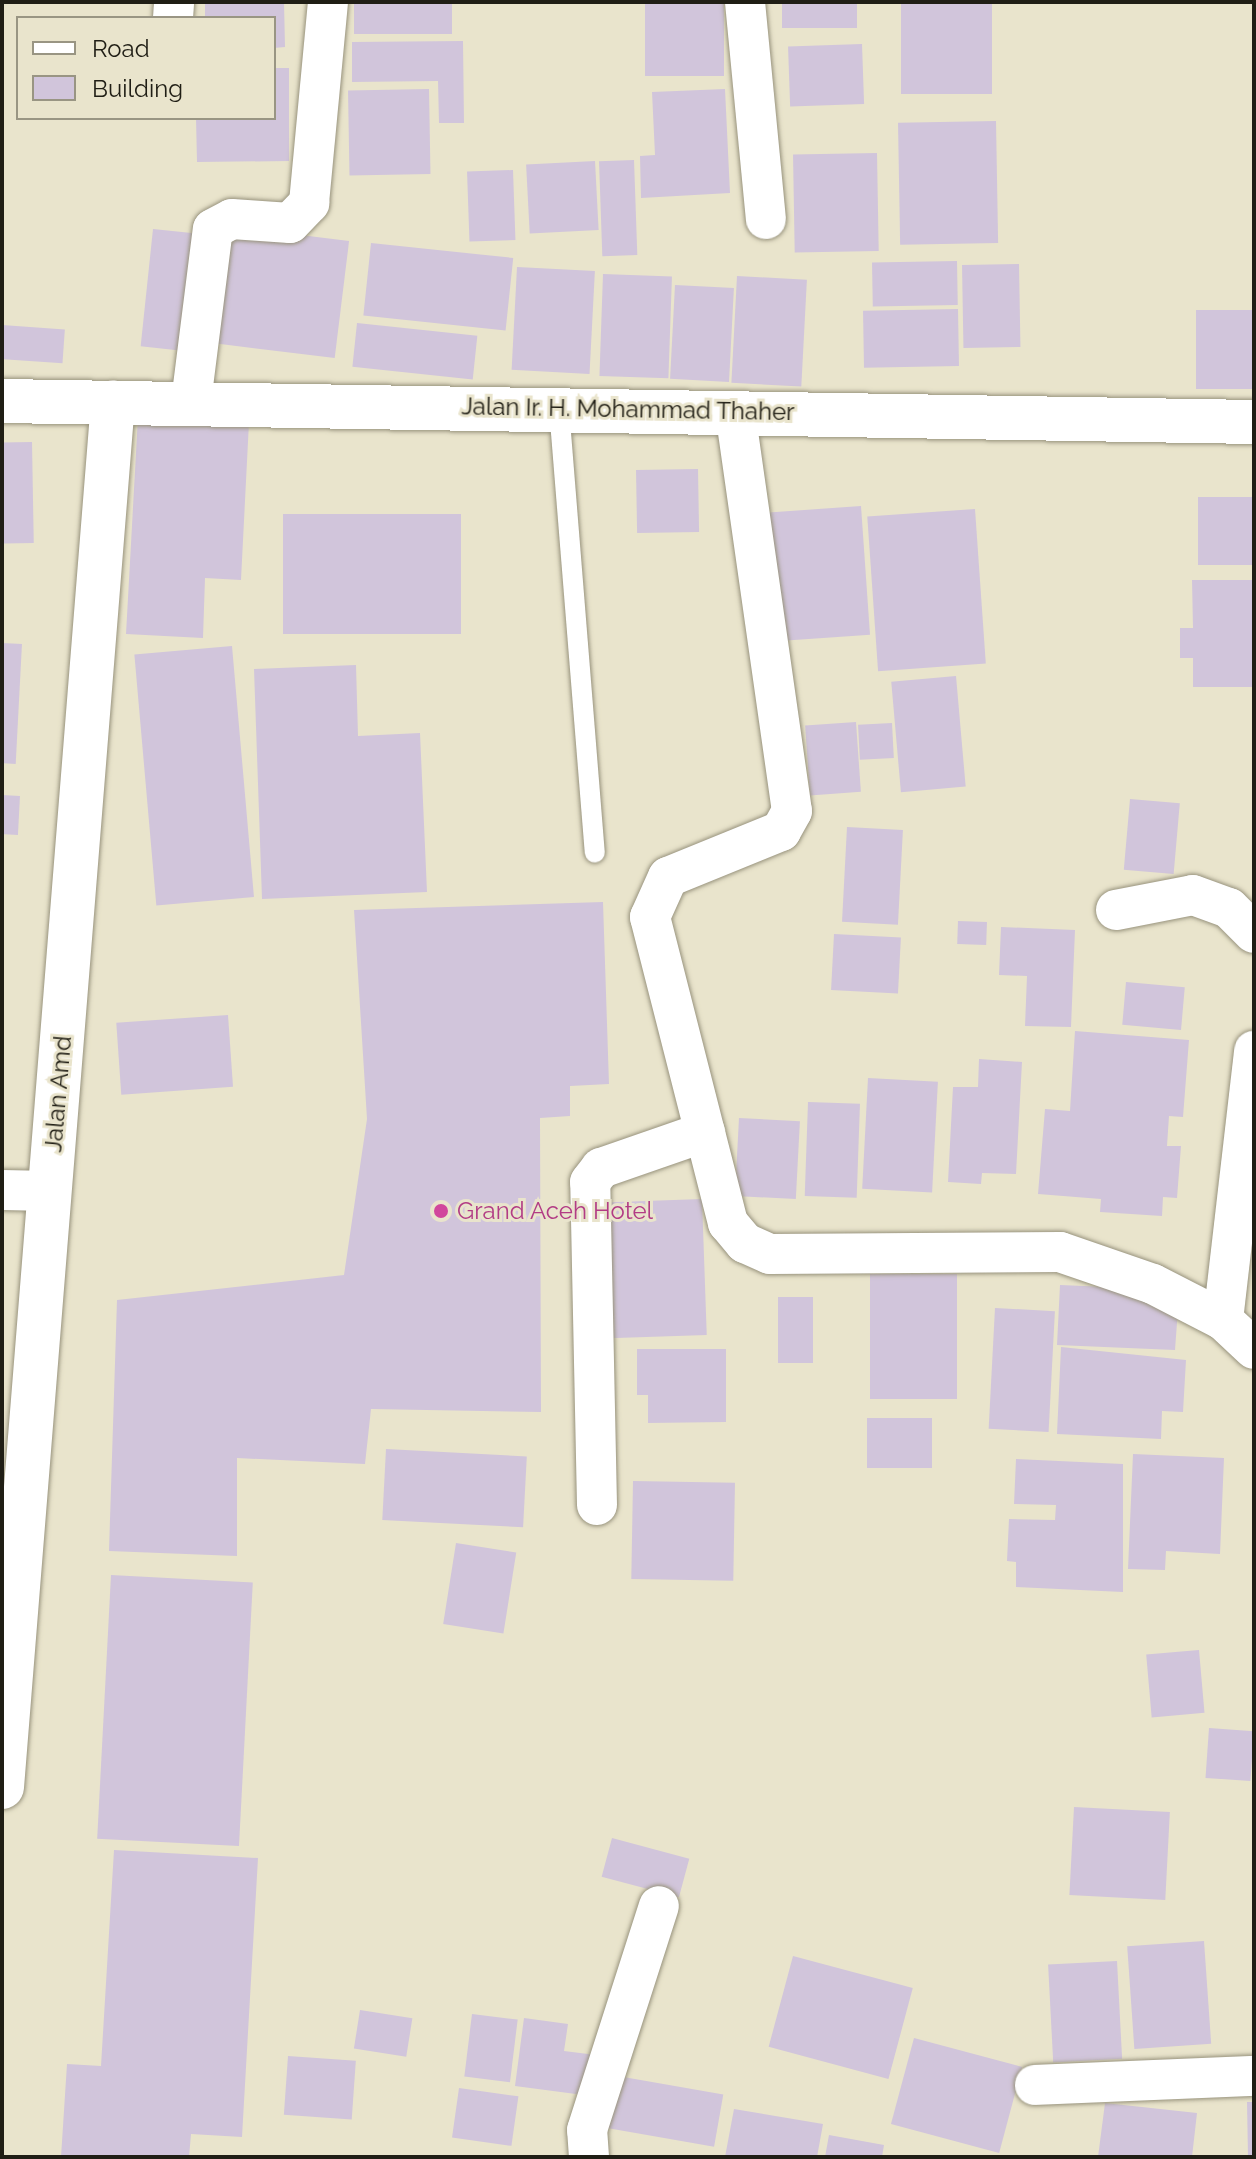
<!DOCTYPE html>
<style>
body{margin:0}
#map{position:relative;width:1256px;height:2159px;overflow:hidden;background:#e9e4cc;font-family:Raleway,sans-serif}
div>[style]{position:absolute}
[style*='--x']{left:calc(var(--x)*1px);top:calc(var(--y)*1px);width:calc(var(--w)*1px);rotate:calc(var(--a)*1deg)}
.building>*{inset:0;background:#d1c5db;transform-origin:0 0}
.roads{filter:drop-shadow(0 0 2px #98937d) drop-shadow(0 0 2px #98937d)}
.service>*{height:20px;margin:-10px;padding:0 10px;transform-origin:10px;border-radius:10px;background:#fff}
.minor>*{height:40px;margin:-20px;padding:0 20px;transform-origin:20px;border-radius:20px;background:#fff}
.tertiary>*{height:44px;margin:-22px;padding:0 22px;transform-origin:22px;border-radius:22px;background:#fff}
.secondary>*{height:44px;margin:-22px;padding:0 22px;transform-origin:22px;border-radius:22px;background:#fff}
.dots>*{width:22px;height:22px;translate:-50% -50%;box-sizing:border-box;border:4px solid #e9e4cc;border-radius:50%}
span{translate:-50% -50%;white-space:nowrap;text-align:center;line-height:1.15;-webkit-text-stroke:6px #e9e4cc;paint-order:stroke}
.street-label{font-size:24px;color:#201e15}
.hotel-label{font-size:24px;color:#b23c85}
.left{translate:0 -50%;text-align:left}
.frame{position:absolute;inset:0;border:4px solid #201e15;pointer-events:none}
.legend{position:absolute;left:16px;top:16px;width:260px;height:104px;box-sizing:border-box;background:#e9e4cc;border:2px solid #999583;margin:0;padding:10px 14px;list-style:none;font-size:24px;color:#201e15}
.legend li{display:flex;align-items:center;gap:16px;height:40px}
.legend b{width:40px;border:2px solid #999583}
</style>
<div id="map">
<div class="building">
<div style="clip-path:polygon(205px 2px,284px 2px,285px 47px,274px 48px,274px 18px,205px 18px)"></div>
<div style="left:354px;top:2px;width:98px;height:32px"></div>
<div style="left:645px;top:2px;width:79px;height:74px"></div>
<div style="left:782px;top:2px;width:75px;height:26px"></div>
<div style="left:901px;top:2px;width:91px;height:92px"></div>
<div style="clip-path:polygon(463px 41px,464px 123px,439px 123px,438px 81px,352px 82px,352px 42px)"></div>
<div style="left:862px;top:44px;width:60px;height:74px;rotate:88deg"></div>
<div style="clip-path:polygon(274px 68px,289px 68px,289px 161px,197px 162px,196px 118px,274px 118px)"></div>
<div style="left:429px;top:89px;width:85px;height:81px;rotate:89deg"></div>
<div style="clip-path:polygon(725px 89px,730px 193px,641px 198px,640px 156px,655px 155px,652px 92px)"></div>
<div style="left:996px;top:121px;width:122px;height:98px;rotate:89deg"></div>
<div style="left:877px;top:153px;width:98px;height:84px;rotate:89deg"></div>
<div style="left:634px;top:160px;width:95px;height:35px;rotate:88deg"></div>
<div style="left:595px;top:161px;width:69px;height:69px;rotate:87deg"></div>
<div style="left:513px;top:170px;width:70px;height:46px;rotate:88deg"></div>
<div style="left:227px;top:226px;width:123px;height:118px;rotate:7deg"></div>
<div style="left:153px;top:229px;width:46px;height:118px;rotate:6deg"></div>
<div style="left:371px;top:243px;width:143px;height:73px;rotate:6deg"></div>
<div style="left:957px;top:261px;width:44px;height:85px;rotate:89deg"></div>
<div style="left:1019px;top:264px;width:83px;height:57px;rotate:89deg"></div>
<div style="left:517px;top:267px;width:78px;height:103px;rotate:3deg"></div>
<div style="left:603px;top:274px;width:69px;height:102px;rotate:2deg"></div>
<div style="left:737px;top:276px;width:70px;height:107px;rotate:3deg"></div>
<div style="left:675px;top:285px;width:59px;height:94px;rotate:3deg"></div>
<div style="left:958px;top:309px;width:57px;height:95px;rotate:89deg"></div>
<div style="left:1196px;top:310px;width:58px;height:79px"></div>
<div style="left:357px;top:323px;width:121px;height:44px;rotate:6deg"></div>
<div style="left:2px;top:325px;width:63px;height:34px;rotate:4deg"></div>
<div style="clip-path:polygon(138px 417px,249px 422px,241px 580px,205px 578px,203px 638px,126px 634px)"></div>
<div style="left:32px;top:442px;width:101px;height:30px;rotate:89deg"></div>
<div style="left:698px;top:469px;width:63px;height:62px;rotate:89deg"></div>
<div style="left:1198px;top:497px;width:56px;height:68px"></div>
<div style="left:861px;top:506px;width:129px;height:105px;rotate:86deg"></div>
<div style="left:975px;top:509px;width:155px;height:108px;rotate:86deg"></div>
<div style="left:283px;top:514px;width:178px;height:120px"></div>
<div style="clip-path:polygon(1192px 580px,1254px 580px,1254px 687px,1193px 687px,1193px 658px,1180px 658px,1180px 628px,1193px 628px)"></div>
<div style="left:2px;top:643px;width:20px;height:120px;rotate:3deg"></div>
<div style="left:232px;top:646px;width:252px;height:98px;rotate:85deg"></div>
<div style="clip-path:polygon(356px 665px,358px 736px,420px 733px,427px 892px,262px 899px,254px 669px)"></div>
<div style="left:956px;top:676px;width:111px;height:65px;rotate:85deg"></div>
<div style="left:856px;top:722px;width:70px;height:51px;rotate:86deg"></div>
<div style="left:892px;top:723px;width:35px;height:34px;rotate:87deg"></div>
<div style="left:2px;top:795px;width:18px;height:39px;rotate:3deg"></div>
<div style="left:1130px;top:799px;width:50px;height:71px;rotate:5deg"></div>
<div style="left:847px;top:827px;width:56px;height:95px;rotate:3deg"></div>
<div style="clip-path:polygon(603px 902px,609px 1084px,570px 1086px,570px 1116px,540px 1118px,541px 1412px,371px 1409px,365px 1464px,237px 1458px,237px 1556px,109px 1551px,117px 1300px,344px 1275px,367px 1119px,354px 910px)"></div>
<div style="left:958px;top:921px;width:29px;height:23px;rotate:2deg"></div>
<div style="clip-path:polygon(1001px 927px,1075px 930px,1071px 1027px,1025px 1026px,1027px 976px,999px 975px)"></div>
<div style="left:834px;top:934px;width:67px;height:56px;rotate:3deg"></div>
<div style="left:1126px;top:982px;width:59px;height:43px;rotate:5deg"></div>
<div style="left:228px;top:1015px;width:72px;height:112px;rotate:86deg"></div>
<div style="clip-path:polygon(1075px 1031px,1189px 1040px,1183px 1117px,1169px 1116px,1167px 1146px,1181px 1146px,1177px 1198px,1163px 1197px,1162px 1216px,1100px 1212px,1101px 1199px,1038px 1194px,1045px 1109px,1070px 1111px)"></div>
<div style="clip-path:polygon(979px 1059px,1022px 1062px,1016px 1174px,982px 1173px,981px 1184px,948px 1182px,953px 1087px,978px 1087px)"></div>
<div style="left:868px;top:1078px;width:70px;height:111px;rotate:3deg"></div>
<div style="left:808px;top:1102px;width:52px;height:94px;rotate:2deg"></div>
<div style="left:739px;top:1118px;width:61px;height:78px;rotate:3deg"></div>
<div style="left:702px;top:1199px;width:136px;height:106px;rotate:88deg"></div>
<div style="left:870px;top:1274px;width:87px;height:125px"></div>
<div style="clip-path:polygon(1060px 1285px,1156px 1289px,1155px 1308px,1178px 1309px,1175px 1350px,1057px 1345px)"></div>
<div style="left:813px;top:1297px;width:66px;height:35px;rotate:90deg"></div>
<div style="left:995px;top:1308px;width:60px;height:121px;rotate:3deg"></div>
<div style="clip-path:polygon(1061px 1347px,1186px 1360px,1183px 1412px,1162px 1411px,1161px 1439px,1057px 1434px)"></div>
<div style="clip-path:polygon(637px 1349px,726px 1349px,726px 1422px,648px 1423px,648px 1395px,637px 1395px)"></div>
<div style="left:932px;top:1418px;width:50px;height:65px;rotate:90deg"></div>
<div style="left:386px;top:1449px;width:141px;height:71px;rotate:3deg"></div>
<div style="clip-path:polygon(1133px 1454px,1224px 1458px,1220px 1554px,1166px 1551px,1165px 1570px,1128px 1569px)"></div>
<div style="clip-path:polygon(1016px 1459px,1123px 1464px,1123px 1592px,1016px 1587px,1016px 1562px,1007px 1561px,1009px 1519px,1055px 1520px,1056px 1505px,1014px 1504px)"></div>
<div style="left:633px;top:1481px;width:102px;height:98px;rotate:1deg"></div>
<div style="left:456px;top:1543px;width:61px;height:82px;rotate:9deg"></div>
<div style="left:111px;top:1575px;width:142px;height:264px;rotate:3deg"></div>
<div style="left:1199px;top:1650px;width:63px;height:53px;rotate:85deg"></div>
<div style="left:1209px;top:1728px;width:45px;height:50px;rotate:4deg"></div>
<div style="left:1074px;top:1807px;width:96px;height:88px;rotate:3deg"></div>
<div style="left:612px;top:1838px;width:80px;height:40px;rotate:15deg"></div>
<div style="clip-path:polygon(114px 1850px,258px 1858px,242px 2137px,191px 2134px,189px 2157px,61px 2157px,67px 2064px,101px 2066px)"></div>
<div style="left:1204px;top:1941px;width:103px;height:77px;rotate:86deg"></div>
<div style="left:793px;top:1956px;width:124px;height:94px;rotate:15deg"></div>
<div style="left:1117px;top:1961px;width:98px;height:69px;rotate:87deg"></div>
<div style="left:360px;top:2010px;width:53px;height:39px;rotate:9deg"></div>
<div style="left:472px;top:2014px;width:46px;height:63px;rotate:7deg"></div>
<div style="clip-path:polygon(524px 2018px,568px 2024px,564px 2051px,596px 2055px,591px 2096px,515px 2086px)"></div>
<div style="left:914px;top:2038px;width:112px;height:89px;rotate:15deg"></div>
<div style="left:288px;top:2056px;width:68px;height:59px;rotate:4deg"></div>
<div style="left:612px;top:2075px;width:113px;height:53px;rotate:10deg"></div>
<div style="left:459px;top:2088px;width:60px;height:50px;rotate:8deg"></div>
<div style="clip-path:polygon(1247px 2102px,1254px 2102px,1254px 2157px,1248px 2157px)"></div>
<div style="clip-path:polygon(1105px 2103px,1197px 2113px,1192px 2157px,1098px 2157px)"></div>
<div style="clip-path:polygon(734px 2109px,823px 2124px,817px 2157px,725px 2157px)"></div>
<div style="clip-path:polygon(829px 2135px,884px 2145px,882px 2157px,825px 2157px)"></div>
</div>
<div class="roads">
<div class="service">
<div style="--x:559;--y:408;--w:446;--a:85.4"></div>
</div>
<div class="minor">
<div style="--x:745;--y:2;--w:218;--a:84.5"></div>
<div style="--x:173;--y:18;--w:16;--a:-86"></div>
<div style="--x:191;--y:402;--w:174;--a:-82.8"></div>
<div style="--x:213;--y:229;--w:21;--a:-28"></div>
<div style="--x:232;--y:219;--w:58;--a:3.9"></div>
<div style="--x:290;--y:223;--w:28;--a:-46"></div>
<div style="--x:309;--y:203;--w:202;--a:-84.6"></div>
<div style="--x:735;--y:411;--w:404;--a:81.9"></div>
<div style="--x:792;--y:811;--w:23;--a:119"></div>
<div style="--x:781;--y:831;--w:122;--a:157.8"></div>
<div style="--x:668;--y:877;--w:44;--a:114.2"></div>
<div style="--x:650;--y:917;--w:316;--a:75.7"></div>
<div style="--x:728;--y:1223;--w:26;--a:50"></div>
<div style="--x:745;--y:1243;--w:27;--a:24"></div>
<div style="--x:770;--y:1254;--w:290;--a:-0.4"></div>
<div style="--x:1060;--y:1252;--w:98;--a:19"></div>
<div style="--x:1153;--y:1284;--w:79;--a:27.2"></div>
<div style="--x:1223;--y:1320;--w:42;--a:43.1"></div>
<div style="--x:1116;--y:910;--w:78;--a:-11"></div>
<div style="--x:1193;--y:895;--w:38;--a:20"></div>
<div style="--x:1229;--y:908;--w:35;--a:45"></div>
<div style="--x:2;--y:1190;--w:49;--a:1.2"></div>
<div style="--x:1223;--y:1320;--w:271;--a:-83.4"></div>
<div style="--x:597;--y:1505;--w:323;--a:-91.2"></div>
<div style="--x:590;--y:1182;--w:18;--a:-52"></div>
<div style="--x:601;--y:1168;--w:110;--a:-19.1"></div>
<div style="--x:1035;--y:2085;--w:219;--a:-2.4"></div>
<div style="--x:589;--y:2157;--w:27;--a:-94"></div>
<div style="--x:587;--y:2130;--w:235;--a:-72.2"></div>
</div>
<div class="tertiary">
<div style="--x:2;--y:1787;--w:1389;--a:-85.42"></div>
</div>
<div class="secondary">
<div style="--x:2;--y:401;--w:1252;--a:0.96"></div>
</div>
</div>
<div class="dots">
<div style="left:441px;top:1211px;background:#d1479c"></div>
</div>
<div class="street-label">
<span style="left:628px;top:409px;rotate:1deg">Jalan Ir. H. Mohammad Thaher</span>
<span style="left:58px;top:1094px;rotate:-85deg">Jalan Amd</span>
</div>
<div class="hotel-label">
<span class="left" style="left:457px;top:1211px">Grand Aceh Hotel</span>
</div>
<div class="frame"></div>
<ul class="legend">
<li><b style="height:10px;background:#fff"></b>Road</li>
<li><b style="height:22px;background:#d1c5db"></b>Building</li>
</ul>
</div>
